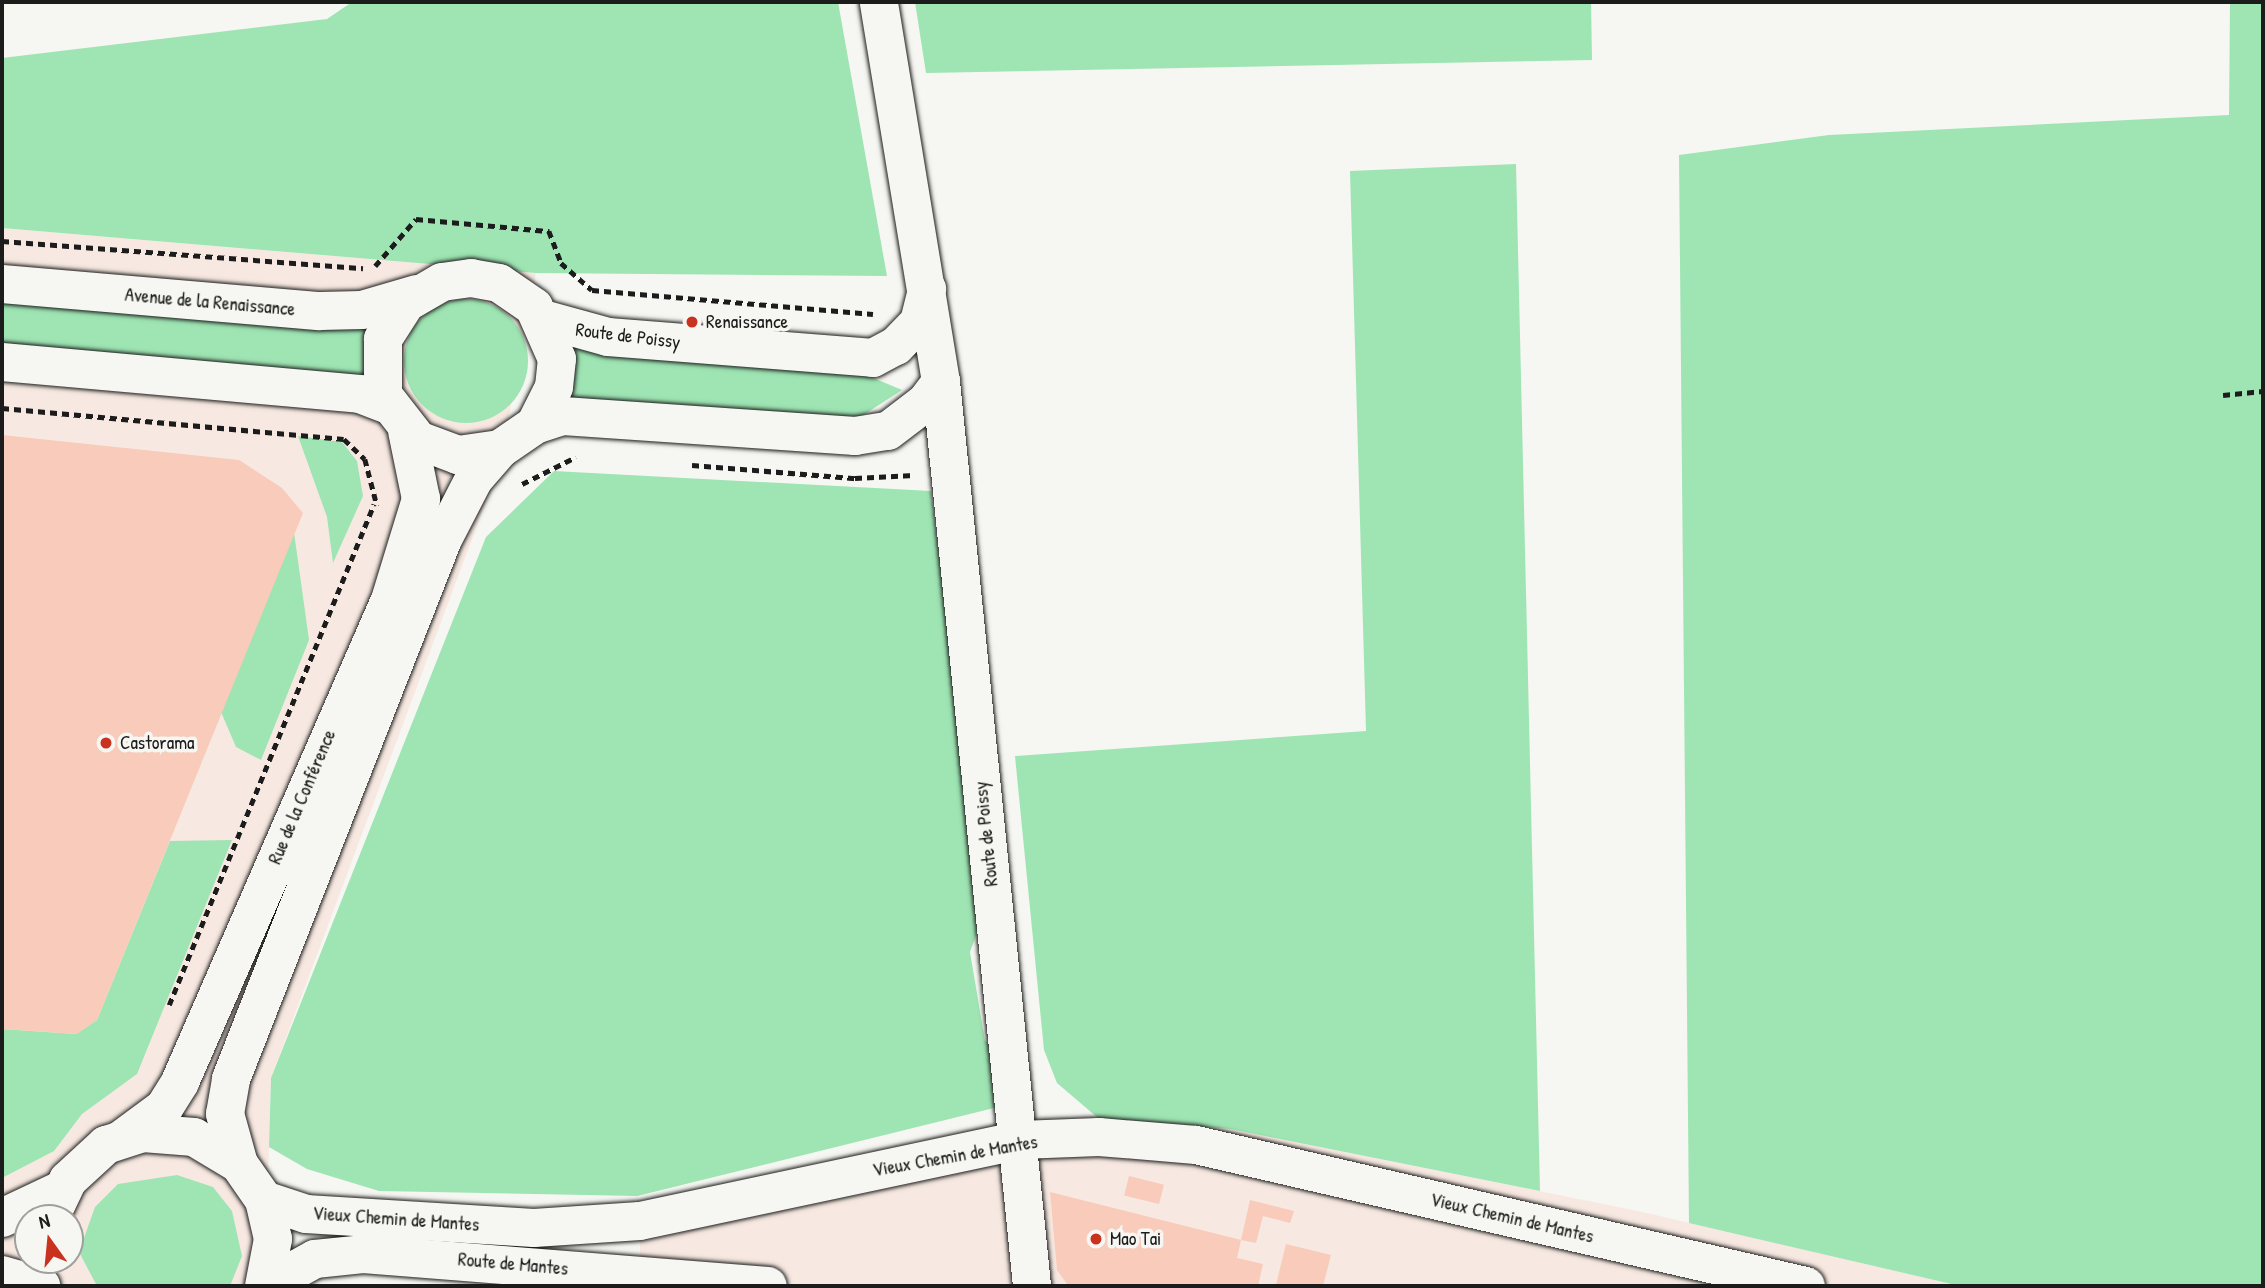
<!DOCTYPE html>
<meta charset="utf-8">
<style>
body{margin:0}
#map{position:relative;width:2265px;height:1288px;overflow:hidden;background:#f6f6f2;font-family:"Patrick Hand",sans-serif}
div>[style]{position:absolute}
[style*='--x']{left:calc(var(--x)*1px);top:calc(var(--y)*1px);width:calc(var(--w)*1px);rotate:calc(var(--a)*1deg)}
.built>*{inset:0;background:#f7e9e1}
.green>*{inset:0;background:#9ee5b3;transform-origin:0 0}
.round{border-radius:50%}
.building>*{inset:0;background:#f8cbba;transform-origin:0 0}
.path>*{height:4.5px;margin-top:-2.25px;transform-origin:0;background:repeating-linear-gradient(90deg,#1c1c1c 0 7px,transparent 0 12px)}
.roads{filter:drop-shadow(0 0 2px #1c1c1c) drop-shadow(0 0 2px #1c1c1c)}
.street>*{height:38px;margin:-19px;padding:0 19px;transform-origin:19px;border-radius:19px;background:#f6f6f2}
.secondary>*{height:38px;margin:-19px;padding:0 19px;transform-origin:19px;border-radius:19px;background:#f6f6f2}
.primary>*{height:38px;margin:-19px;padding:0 19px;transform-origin:19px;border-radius:19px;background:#f6f6f2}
.dots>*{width:19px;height:19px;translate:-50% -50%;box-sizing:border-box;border:4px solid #f6f6f2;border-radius:50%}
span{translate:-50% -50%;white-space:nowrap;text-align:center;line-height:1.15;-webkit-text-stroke:7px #f6f6f2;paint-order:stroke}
.street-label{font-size:19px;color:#1c1c1c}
.poi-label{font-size:19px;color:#1c1c1c}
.left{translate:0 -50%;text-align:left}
.frame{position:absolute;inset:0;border:4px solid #1c1c1c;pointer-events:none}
.north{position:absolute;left:14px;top:1204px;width:70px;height:70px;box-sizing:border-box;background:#f6f6f2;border:2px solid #9f9f9c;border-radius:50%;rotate:345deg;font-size:19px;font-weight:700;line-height:28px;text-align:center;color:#1c1c1c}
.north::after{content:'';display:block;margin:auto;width:24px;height:32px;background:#c8321e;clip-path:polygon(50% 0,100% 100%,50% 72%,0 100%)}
</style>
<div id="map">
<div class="built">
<div style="clip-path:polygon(evenodd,2px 228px,536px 273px,500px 464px,271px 1078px,265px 1286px,2px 1286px,2px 228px,28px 1218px,70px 1218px,70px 1260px,28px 1260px,28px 1218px)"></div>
<div style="clip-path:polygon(1098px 1118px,1230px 1129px,1638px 1211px,1960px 1286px,640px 1286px,640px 1210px)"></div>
</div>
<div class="green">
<div style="clip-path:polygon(352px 2px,838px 2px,887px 276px,536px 273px,2px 228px,2px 58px,327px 19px)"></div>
<div style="clip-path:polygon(915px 2px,1591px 2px,1592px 60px,926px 73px)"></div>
<div style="clip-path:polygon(2230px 2px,2263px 2px,2263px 1286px,1960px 1286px,1689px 1223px,1679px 155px,1829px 135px,2229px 115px)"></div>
<div style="clip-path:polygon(1516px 164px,1540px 1191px,1230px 1129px,1098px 1118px,1057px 1083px,1044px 1050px,1015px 756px,1366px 731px,1350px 171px)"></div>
<div style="left:2px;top:296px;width:381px;height:49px;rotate:5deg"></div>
<div class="round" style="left:404px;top:299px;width:124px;height:124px"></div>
<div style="clip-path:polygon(576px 347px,864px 374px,902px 390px,854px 421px,569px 402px)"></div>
<div style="clip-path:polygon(298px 436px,342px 442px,357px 461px,363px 496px,333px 563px,327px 517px)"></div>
<div style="clip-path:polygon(554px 471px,931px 491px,984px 914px,970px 952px,985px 1041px,1003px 1052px,1002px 1106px,637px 1196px,379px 1191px,307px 1169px,269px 1147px,271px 1078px,486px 537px)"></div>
<div style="clip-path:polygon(293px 525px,309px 640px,261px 760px,236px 747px,218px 705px)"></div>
<div style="clip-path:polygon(232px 840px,137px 1074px,82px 1114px,54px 1151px,2px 1178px,2px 1029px,76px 1034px,97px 1020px,170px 841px)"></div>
<div style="clip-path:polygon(177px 1175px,213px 1187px,232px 1211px,242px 1256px,230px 1286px,97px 1286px,79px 1252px,95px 1207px,118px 1184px)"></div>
</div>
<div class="building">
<div style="clip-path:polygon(2px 435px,239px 460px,282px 488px,303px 513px,97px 1020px,77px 1034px,2px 1029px)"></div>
<div style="left:1129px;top:1176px;width:36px;height:20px;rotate:14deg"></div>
<div style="clip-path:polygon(1050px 1192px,1241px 1240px,1237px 1258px,1263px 1264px,1258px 1286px,1067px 1284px,1057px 1270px)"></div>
<div style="clip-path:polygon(1250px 1200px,1294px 1211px,1290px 1223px,1263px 1216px,1256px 1243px,1241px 1240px)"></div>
<div style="clip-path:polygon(1286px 1244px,1331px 1255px,1323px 1286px,1276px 1285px)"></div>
</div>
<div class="path">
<div style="--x:2;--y:241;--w:362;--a:4.3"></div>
<div style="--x:375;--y:266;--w:62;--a:-48.9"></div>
<div style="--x:416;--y:219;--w:134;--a:5.2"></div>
<div style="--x:549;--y:231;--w:34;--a:69"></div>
<div style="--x:561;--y:263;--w:41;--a:41.1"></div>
<div style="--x:592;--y:290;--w:282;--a:4.9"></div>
<div style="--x:2223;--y:395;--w:40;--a:-5.7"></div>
<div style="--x:2;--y:408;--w:343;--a:5.2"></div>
<div style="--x:344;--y:439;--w:29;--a:44"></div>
<div style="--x:365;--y:459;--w:48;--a:75.4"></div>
<div style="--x:692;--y:465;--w:164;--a:4.6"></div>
<div style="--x:855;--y:478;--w:59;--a:-2.9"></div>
<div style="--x:522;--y:484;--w:60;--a:-26.6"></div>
<div style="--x:169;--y:1005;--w:541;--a:-67.75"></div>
</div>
<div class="roads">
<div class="street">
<div style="--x:2;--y:284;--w:319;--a:4.9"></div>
<div style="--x:320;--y:311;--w:42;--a:-1.4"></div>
<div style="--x:362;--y:310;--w:57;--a:-16.2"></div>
<div style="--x:2;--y:362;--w:359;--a:5.1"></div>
<div style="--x:360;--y:394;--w:30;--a:21"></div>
<div style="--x:941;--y:382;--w:909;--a:84.25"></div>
</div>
<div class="secondary">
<div style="--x:543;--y:319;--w:67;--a:15.5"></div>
<div style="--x:608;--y:337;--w:266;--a:4.5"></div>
<div style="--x:873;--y:358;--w:26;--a:-28"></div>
<div style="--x:896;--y:346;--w:33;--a:-46"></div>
<div style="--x:919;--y:322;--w:34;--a:-76"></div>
<div style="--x:535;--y:425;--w:42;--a:-63.4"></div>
<div style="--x:554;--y:387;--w:28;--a:-84"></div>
<div style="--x:557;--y:359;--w:57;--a:-113.9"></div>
<div style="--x:534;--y:307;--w:42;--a:-145.6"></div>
<div style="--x:499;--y:283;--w:28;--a:-170"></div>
<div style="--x:471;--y:278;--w:29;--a:172"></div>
<div style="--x:442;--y:282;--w:42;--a:149.7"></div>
<div style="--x:406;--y:303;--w:43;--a:122.6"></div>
<div style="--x:383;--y:339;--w:56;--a:90"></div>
<div style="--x:383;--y:395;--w:57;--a:52.1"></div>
<div style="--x:418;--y:440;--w:43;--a:20.6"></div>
<div style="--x:458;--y:455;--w:42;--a:-8.1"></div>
<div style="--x:500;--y:449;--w:42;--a:-34.4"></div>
<div style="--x:535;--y:425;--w:29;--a:-18"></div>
<div style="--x:563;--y:416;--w:293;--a:3.9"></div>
<div style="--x:855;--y:436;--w:33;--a:-9"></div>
<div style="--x:888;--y:431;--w:48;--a:-37.3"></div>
<div style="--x:926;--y:402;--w:25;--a:-53"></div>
<div style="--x:941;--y:382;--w:385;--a:-99.3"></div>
<div style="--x:122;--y:1139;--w:52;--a:-36.4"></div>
<div style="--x:164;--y:1108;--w:31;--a:-58"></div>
<div style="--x:180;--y:1082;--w:526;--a:-66.46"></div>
<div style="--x:390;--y:600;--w:106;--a:-72.9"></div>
<div style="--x:421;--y:499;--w:69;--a:-101.6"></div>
<div style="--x:239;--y:1164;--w:52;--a:-105.6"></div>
<div style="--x:225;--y:1114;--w:36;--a:-80"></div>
<div style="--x:231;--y:1079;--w:580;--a:-68.57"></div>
<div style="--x:443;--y:539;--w:68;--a:-62.7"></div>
<div style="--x:474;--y:479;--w:40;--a:-49"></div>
</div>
<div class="primary">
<div style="--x:264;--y:1200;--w:44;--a:18.4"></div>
<div style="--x:306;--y:1214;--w:228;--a:3.5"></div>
<div style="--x:534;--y:1228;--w:106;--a:-3.8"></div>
<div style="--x:640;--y:1221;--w:389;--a:-12"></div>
<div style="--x:1020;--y:1140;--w:79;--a:-2.2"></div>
<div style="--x:1099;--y:1137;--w:97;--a:4.7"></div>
<div style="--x:1196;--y:1145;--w:626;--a:13.02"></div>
<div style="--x:2;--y:1218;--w:65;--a:-25.4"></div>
<div style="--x:50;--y:1218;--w:42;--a:-64.7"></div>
<div style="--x:68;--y:1180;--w:52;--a:-42.6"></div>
<div style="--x:106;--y:1145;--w:39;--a:-18"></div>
<div style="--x:143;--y:1133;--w:51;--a:4.5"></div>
<div style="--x:194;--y:1137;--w:52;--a:31"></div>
<div style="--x:239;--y:1164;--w:44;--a:55.2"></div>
<div style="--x:264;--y:1200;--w:40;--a:77"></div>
<div style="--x:273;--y:1239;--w:48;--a:100.8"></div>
<div style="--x:2;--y:1275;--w:41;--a:15.8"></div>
<div style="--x:266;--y:1286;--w:56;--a:-28.9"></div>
<div style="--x:315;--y:1259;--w:48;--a:-5.9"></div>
<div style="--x:363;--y:1254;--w:406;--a:4.5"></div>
</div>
</div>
<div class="dots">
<div style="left:692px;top:322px;background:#c8321e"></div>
<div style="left:106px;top:743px;background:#c8321e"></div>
<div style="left:1096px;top:1239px;background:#c8321e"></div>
</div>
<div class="street-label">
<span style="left:210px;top:302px;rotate:5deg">Avenue de la Renaissance</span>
<span style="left:628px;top:336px;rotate:7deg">Route de Poissy</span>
<span style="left:302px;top:797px;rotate:-67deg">Rue de la Conférence</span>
<span style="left:986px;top:834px;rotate:-96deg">Route de Poissy</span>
<span style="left:955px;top:1156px;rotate:-10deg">Vieux Chemin de Mantes</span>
<span style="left:1512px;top:1218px;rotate:13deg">Vieux Chemin de Mantes</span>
<span style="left:396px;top:1219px;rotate:4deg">Vieux Chemin de Mantes</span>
<span style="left:513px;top:1264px;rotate:5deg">Route de Mantes</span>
</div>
<div class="poi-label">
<span class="left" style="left:706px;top:322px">Renaissance</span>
<span class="left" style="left:120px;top:743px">Castorama</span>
<span class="left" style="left:1110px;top:1239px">Mao Tai</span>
</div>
<div class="frame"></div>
<div class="north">N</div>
</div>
